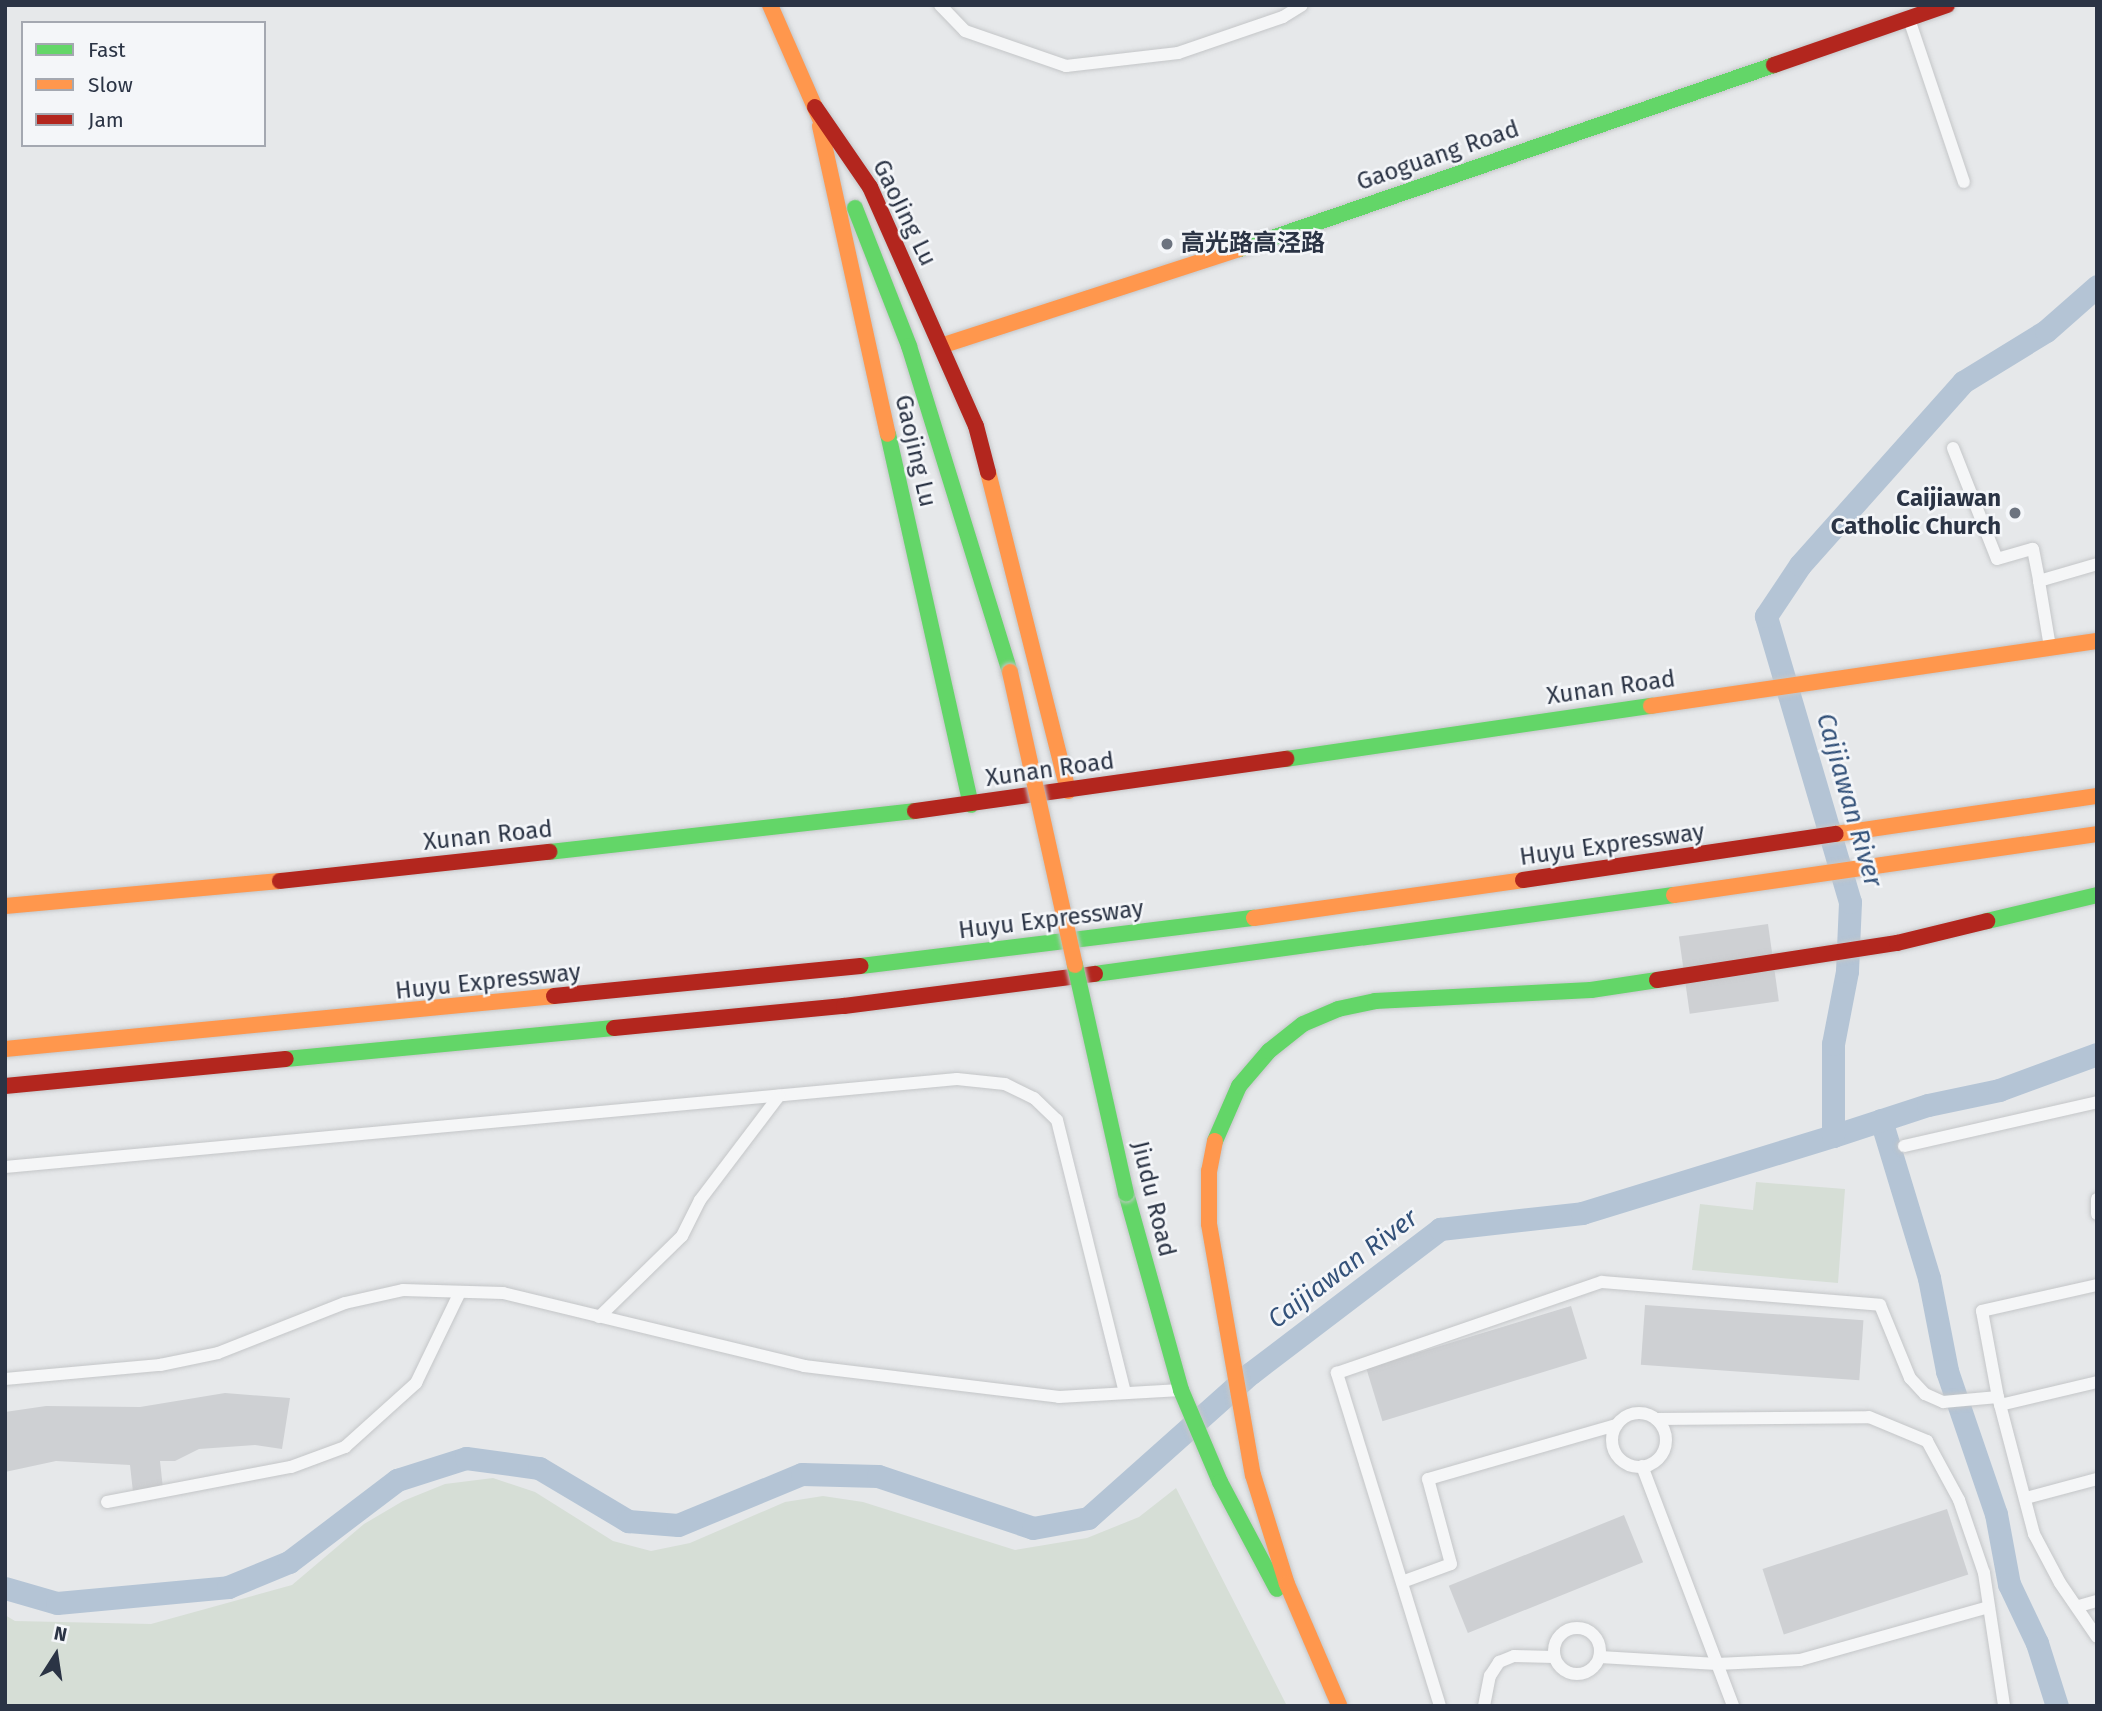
<!DOCTYPE html>
<meta charset="utf-8">
<style>
body{margin:0}
#map{position:relative;width:2102px;height:1711px;overflow:hidden;background:#e6e8ea;font-family:"Fira Sans","Noto Sans SC",sans-serif}
div>[style]{position:absolute}
[style*='--x']{left:calc(var(--x)*1px);top:calc(var(--y)*1px);width:calc(var(--w)*1px);rotate:calc(var(--a)*1deg)}
.green>*{inset:0;background:#d6ded6}
.canal>*{height:23px;margin:-11.5px;padding:0 11.5px;transform-origin:11.5px;border-radius:11.5px;background:#b4c4d5}
.building>*{inset:0;background:#ced0d3;transform-origin:0 0}
.roads{filter:drop-shadow(0 0 2px #c4c6c8) drop-shadow(0 0 2px #c4c6c8)}
.lane>*{height:12px;margin:-6px;padding:0 6px;transform-origin:6px;border-radius:6px;background:#f5f6f7}
.lane>.ring{margin:-6px;padding:0;box-sizing:content-box;background:none;border:12px solid #f5f6f7;border-radius:50%}
.fast>*{height:16px;margin:-8px;padding:0 8px;transform-origin:8px;border-radius:8px;background:#63d668}
.slow>*{height:16px;margin:-8px;padding:0 8px;transform-origin:8px;border-radius:8px;background:#ff974d}
.jam>*{height:16px;margin:-8px;padding:0 8px;transform-origin:8px;border-radius:8px;background:#b3261e}
.bridges{filter:drop-shadow(0 0 2px #c4c6c8) drop-shadow(0 0 2px #c4c6c8)}
.fast-bridge>*{height:16px;margin:-8px;padding:0 8px;transform-origin:8px;border-radius:8px;background:#63d668}
.slow-bridge>*{height:16px;margin:-8px;padding:0 8px;transform-origin:8px;border-radius:8px;background:#ff974d}
.dots>*{width:19px;height:19px;translate:-50% -50%;box-sizing:border-box;border:4px solid #f4f6f9;border-radius:50%}
span{translate:-50% -50%;white-space:nowrap;text-align:center;line-height:1.15;-webkit-text-stroke:5px #f4f6f9;paint-order:stroke}
.street-label{font-size:24px;color:#2b3445}
.poi-label{font-size:24px;color:#2b3445;font-weight:700}
.left{translate:0 -50%;text-align:left}
.right{translate:-100% -50%;text-align:right}
.water-label{font-size:26px;color:#34527a;font-style:italic}
.frame{position:absolute;inset:0;border:7px solid #2b3445;pointer-events:none}
.legend{position:absolute;left:21px;top:21px;width:245px;height:126px;box-sizing:border-box;background:#f4f6f9;border:2px solid #a4a8b1;margin:0;padding:9px 12px;list-style:none;font-size:21px;color:#2b3445}
.legend li{display:flex;align-items:center;gap:14px;height:35px}
.legend b{width:35px;border:2px solid #a4a8b1}
.north{position:absolute;left:21px;top:1620px;width:70px;height:70px;-webkit-text-stroke:5px #f4f6f9;paint-order:stroke;rotate:12deg;font-size:19px;font-weight:700;line-height:28px;text-align:center;color:#2b3445}
.north::after{content:'';display:block;margin:auto;width:24px;height:32px;background:#2b3445;clip-path:polygon(50% 0,100% 100%,50% 72%,0 100%)}
</style>
<div id="map">
<div class="green">
<div style="clip-path:polygon(1756px 1182px,1845px 1189px,1838px 1283px,1692px 1270px,1700px 1204px,1753px 1210px)"></div>
<div style="clip-path:polygon(493px 1478px,535px 1492px,613px 1541px,651px 1551px,690px 1543px,785px 1502px,823px 1496px,863px 1502px,1015px 1550px,1087px 1538px,1139px 1517px,1176px 1488px,1287px 1706px,5px 1706px,5px 1615px,15px 1621px,151px 1624px,292px 1585px,364px 1524px,403px 1501px,445px 1484px)"></div>
</div>
<div class="canal">
<div style="--x:1881;--y:1120;--w:165;--a:73.1"></div>
<div style="--x:1929;--y:1278;--w:95;--a:79"></div>
<div style="--x:1947;--y:1371;--w:151;--a:71.1"></div>
<div style="--x:1996;--y:1514;--w:71;--a:79.5"></div>
<div style="--x:2009;--y:1584;--w:65;--a:64.6"></div>
<div style="--x:2037;--y:1643;--w:66;--a:72.4"></div>
<div style="--x:1833;--y:1136;--w:100;--a:-18.1"></div>
<div style="--x:1928;--y:1105;--w:73;--a:-11.9"></div>
<div style="--x:1999;--y:1090;--w:104;--a:-20.2"></div>
<div style="--x:5;--y:1588;--w:54;--a:16.1"></div>
<div style="--x:57;--y:1603;--w:172;--a:-5.3"></div>
<div style="--x:228;--y:1587;--w:66;--a:-22.3"></div>
<div style="--x:289;--y:1562;--w:136;--a:-37.2"></div>
<div style="--x:397;--y:1480;--w:72;--a:-17.7"></div>
<div style="--x:466;--y:1458;--w:74;--a:7.8"></div>
<div style="--x:539;--y:1468;--w:104;--a:30.8"></div>
<div style="--x:628;--y:1521;--w:50;--a:4.6"></div>
<div style="--x:678;--y:1525;--w:134;--a:-22.4"></div>
<div style="--x:802;--y:1474;--w:76;--a:1.5"></div>
<div style="--x:878;--y:1476;--w:163;--a:18.5"></div>
<div style="--x:1033;--y:1528;--w:56;--a:-10.3"></div>
<div style="--x:1088;--y:1518;--w:218;--a:-41.7"></div>
<div style="--x:1251;--y:1373;--w:238;--a:-37.3"></div>
<div style="--x:1440;--y:1229;--w:143;--a:-6.4"></div>
<div style="--x:1582;--y:1213;--w:263;--a:-17.1"></div>
<div style="--x:1833;--y:1136;--w:92;--a:-90"></div>
<div style="--x:1833;--y:1044;--w:74;--a:-79.1"></div>
<div style="--x:1847;--y:971;--w:69;--a:-87.5"></div>
<div style="--x:1850;--y:902;--w:298;--a:-106.4"></div>
<div style="--x:1766;--y:616;--w:61;--a:-56.3"></div>
<div style="--x:1800;--y:565;--w:245;--a:-48.3"></div>
<div style="--x:1963;--y:382;--w:97;--a:-31.6"></div>
<div style="--x:2046;--y:331;--w:68;--a:-41.4"></div>
</div>
<div class="building">
<div style="left:1768px;top:924px;width:78px;height:90px;rotate:82deg"></div>
<div style="left:1645px;top:1305px;width:219px;height:60px;rotate:4deg"></div>
<div style="left:1571px;top:1306px;width:55px;height:214px;rotate:73deg"></div>
<div style="clip-path:polygon(225px 1393px,290px 1398px,282px 1449px,255px 1445px,199px 1449px,175px 1461px,160px 1461px,163px 1489px,133px 1492px,130px 1465px,56px 1461px,5px 1472px,5px 1412px,46px 1406px,140px 1407px)"></div>
<div style="left:1947px;top:1509px;width:69px;height:194px;rotate:72deg"></div>
<div style="left:1624px;top:1515px;width:51px;height:189px;rotate:68deg"></div>
</div>
<div class="roads">
<div class="lane">
<div style="--x:940;--y:5;--w:36;--a:46"></div>
<div style="--x:965;--y:31;--w:107;--a:19.1"></div>
<div style="--x:1066;--y:66;--w:113;--a:-6.6"></div>
<div style="--x:1178;--y:53;--w:111;--a:-18.9"></div>
<div style="--x:1283;--y:17;--w:22;--a:-32"></div>
<div style="--x:1909;--y:19;--w:172;--a:71.4"></div>
<div style="--x:1953;--y:448;--w:119;--a:68.4"></div>
<div style="--x:1997;--y:559;--w:37;--a:-16"></div>
<div style="--x:2033;--y:549;--w:33;--a:79"></div>
<div style="--x:2050;--y:647;--w:67;--a:-99.5"></div>
<div style="--x:2039;--y:581;--w:60;--a:-16.3"></div>
<div style="--x:1904;--y:1146;--w:198;--a:-12.8"></div>
<div style="--x:5;--y:1167;--w:956;--a:-5.28"></div>
<div style="--x:957;--y:1079;--w:48;--a:5.9"></div>
<div style="--x:1005;--y:1084;--w:32;--a:26"></div>
<div style="--x:1034;--y:1098;--w:32;--a:44"></div>
<div style="--x:1057;--y:1120;--w:281;--a:76"></div>
<div style="--x:2097;--y:1199;--w:15;--a:90"></div>
<div style="--x:2097;--y:1285;--w:118;--a:167.3"></div>
<div style="--x:1982;--y:1311;--w:87;--a:79.5"></div>
<div style="--x:1998;--y:1397;--w:142;--a:75.3"></div>
<div style="--x:2034;--y:1534;--w:55;--a:62"></div>
<div style="--x:2060;--y:1583;--w:65;--a:55.6"></div>
<div style="--x:599;--y:1317;--w:116;--a:-44.3"></div>
<div style="--x:682;--y:1236;--w:40;--a:-63.4"></div>
<div style="--x:700;--y:1200;--w:131;--a:-52.8"></div>
<div style="--x:5;--y:1379;--w:156;--a:-5.2"></div>
<div style="--x:160;--y:1365;--w:59;--a:-11.7"></div>
<div style="--x:218;--y:1353;--w:136;--a:-21.5"></div>
<div style="--x:345;--y:1303;--w:59;--a:-12.6"></div>
<div style="--x:403;--y:1290;--w:100;--a:1.7"></div>
<div style="--x:503;--y:1293;--w:310;--a:13.6"></div>
<div style="--x:804;--y:1366;--w:257;--a:6.9"></div>
<div style="--x:1059;--y:1397;--w:122;--a:-3.3"></div>
<div style="--x:2000;--y:1405;--w:100;--a:-13.3"></div>
<div class="ring" style="left:1612px;top:1413px;width:42px;height:42px"></div>
<div style="--x:1656;--y:1419;--w:213;--a:-0.5"></div>
<div style="--x:1869;--y:1417;--w:63;--a:22.5"></div>
<div style="--x:1927;--y:1441;--w:67;--a:61.5"></div>
<div style="--x:1959;--y:1500;--w:77;--a:71.1"></div>
<div style="--x:1984;--y:1573;--w:134;--a:81.4"></div>
<div style="--x:1642;--y:1466;--w:257;--a:69.2"></div>
<div style="--x:2026;--y:1498;--w:73;--a:-15"></div>
<div style="--x:107;--y:1502;--w:187;--a:-10.8"></div>
<div style="--x:291;--y:1467;--w:58;--a:-20.3"></div>
<div style="--x:345;--y:1447;--w:96;--a:-42"></div>
<div style="--x:416;--y:1383;--w:101;--a:-64.2"></div>
<div style="--x:1402;--y:1582;--w:52;--a:-20.2"></div>
<div style="--x:1451;--y:1564;--w:88;--a:-105.1"></div>
<div style="--x:1428;--y:1479;--w:196;--a:-16"></div>
<div style="--x:2079;--y:1606;--w:19;--a:-16"></div>
<div class="ring" style="left:1554px;top:1628px;width:34px;height:34px"></div>
<div style="--x:1600;--y:1657;--w:117;--a:3.4"></div>
<div style="--x:1717;--y:1664;--w:83;--a:-2.8"></div>
<div style="--x:1800;--y:1660;--w:196;--a:-15.7"></div>
<div style="--x:1440;--y:1706;--w:349;--a:-107.2"></div>
<div style="--x:1337;--y:1373;--w:280;--a:-19"></div>
<div style="--x:1602;--y:1282;--w:279;--a:4.7"></div>
<div style="--x:1880;--y:1305;--w:79;--a:67.7"></div>
<div style="--x:1910;--y:1378;--w:22;--a:47"></div>
<div style="--x:1925;--y:1394;--w:20;--a:24"></div>
<div style="--x:1943;--y:1402;--w:55;--a:-5.2"></div>
<div style="--x:1484;--y:1706;--w:31;--a:-79"></div>
<div style="--x:1490;--y:1676;--w:17;--a:-57"></div>
<div style="--x:1499;--y:1662;--w:16;--a:-22"></div>
<div style="--x:1514;--y:1656;--w:40;--a:1.4"></div>
</div>
<div class="fast">
<div style="--x:855;--y:208;--w:148;--a:68.6"></div>
<div style="--x:909;--y:346;--w:341;--a:72.8"></div>
<div style="--x:1240;--y:249;--w:565;--a:-19.01"></div>
<div style="--x:888;--y:434;--w:380;--a:77.4"></div>
<div style="--x:1286;--y:759;--w:369;--a:-8.3"></div>
<div style="--x:549;--y:852;--w:368;--a:-6.4"></div>
<div style="--x:1987;--y:921;--w:113;--a:-13.3"></div>
<div style="--x:861;--y:966;--w:396;--a:-7"></div>
<div style="--x:1095;--y:974;--w:584;--a:-7.77"></div>
<div style="--x:286;--y:1059;--w:329;--a:-5.4"></div>
<div style="--x:1215;--y:1141;--w:60;--a:-66.4"></div>
<div style="--x:1239;--y:1086;--w:46;--a:-49.4"></div>
<div style="--x:1269;--y:1051;--w:43;--a:-38.5"></div>
<div style="--x:1303;--y:1024;--w:38;--a:-23"></div>
<div style="--x:1338;--y:1009;--w:38;--a:-12"></div>
<div style="--x:1375;--y:1001;--w:216;--a:-2.9"></div>
<div style="--x:1591;--y:990;--w:67;--a:-8.6"></div>
<div style="--x:1126;--y:1193;--w:205;--a:74.4"></div>
<div style="--x:1181;--y:1390;--w:100;--a:67"></div>
<div style="--x:1220;--y:1482;--w:121;--a:62"></div>
</div>
<div class="slow">
<div style="--x:770;--y:5;--w:134;--a:66.3"></div>
<div style="--x:820;--y:126;--w:315;--a:77.6"></div>
<div style="--x:941;--y:346;--w:314;--a:-18"></div>
<div style="--x:988;--y:472;--w:329;--a:75.9"></div>
<div style="--x:1651;--y:706;--w:451;--a:-8.3"></div>
<div style="--x:1836;--y:834;--w:264;--a:-8.3"></div>
<div style="--x:1674;--y:895;--w:427;--a:-8.2"></div>
<div style="--x:5;--y:906;--w:276;--a:-5.2"></div>
<div style="--x:1254;--y:918;--w:272;--a:-8"></div>
<div style="--x:5;--y:1049;--w:552;--a:-5.51"></div>
<div style="--x:1215;--y:1141;--w:31;--a:101"></div>
<div style="--x:1209;--y:1171;--w:53;--a:90"></div>
<div style="--x:1209;--y:1224;--w:255;--a:80.1"></div>
<div style="--x:1253;--y:1475;--w:114;--a:72.7"></div>
<div style="--x:1287;--y:1584;--w:132;--a:66.7"></div>
</div>
<div class="jam">
<div style="--x:1774;--y:65;--w:183;--a:-19.1"></div>
<div style="--x:815;--y:107;--w:97;--a:55.5"></div>
<div style="--x:870;--y:187;--w:261;--a:66.1"></div>
<div style="--x:976;--y:426;--w:48;--a:75.4"></div>
<div style="--x:915;--y:811;--w:375;--a:-8"></div>
<div style="--x:1523;--y:880;--w:316;--a:-8.4"></div>
<div style="--x:280;--y:881;--w:271;--a:-6.2"></div>
<div style="--x:1657;--y:980;--w:243;--a:-8.8"></div>
<div style="--x:1897;--y:943;--w:93;--a:-13.7"></div>
<div style="--x:554;--y:996;--w:308;--a:-5.6"></div>
<div style="--x:614;--y:1028;--w:231;--a:-5.5"></div>
<div style="--x:844;--y:1006;--w:253;--a:-7.3"></div>
<div style="--x:5;--y:1086;--w:282;--a:-5.5"></div>
</div>
</div>
<div class="bridges">
<div class="fast-bridge">
<div style="--x:1075;--y:965;--w:234;--a:77.4"></div>
</div>
<div class="slow-bridge">
<div style="--x:1010;--y:672;--w:300;--a:77.5"></div>
</div>
</div>
<div class="dots">
<div style="left:1167px;top:244px;background:#6c737f"></div>
<div style="left:2015px;top:513px;background:#6c737f"></div>
</div>
<div class="street-label">
<span style="left:1438px;top:156px;rotate:-19deg">Gaoguang Road</span>
<span style="left:904px;top:213px;rotate:64deg">GaoJing Lu</span>
<span style="left:915px;top:451px;rotate:77deg">Gaojing Lu</span>
<span style="left:1611px;top:688px;rotate:-8deg">Xunan Road</span>
<span style="left:1050px;top:770px;rotate:-8deg">Xunan Road</span>
<span style="left:488px;top:836px;rotate:-6deg">Xunan Road</span>
<span style="left:1612px;top:845px;rotate:-8deg">Huyu Expressway</span>
<span style="left:1051px;top:920px;rotate:-7deg">Huyu Expressway</span>
<span style="left:488px;top:982px;rotate:-6deg">Huyu Expressway</span>
<span style="left:1153px;top:1199px;rotate:76deg">Jiudu Road</span>
</div>
<div class="poi-label">
<span class="left" style="left:1181px;top:244px">高光路高泾路</span>
<span class="right" style="left:2001px;top:513px">Caijiawan<br>Catholic Church</span>
</div>
<div class="water-label">
<span style="left:1849px;top:800px;rotate:74deg">Caijiawan River</span>
<span style="left:1343px;top:1269px;rotate:-37deg">Caijiawan River</span>
</div>
<div class="frame"></div>
<ul class="legend">
<li><b style="height:9px;background:#63d668"></b>Fast</li>
<li><b style="height:9px;background:#ff974d"></b>Slow</li>
<li><b style="height:9px;background:#b3261e"></b>Jam</li>
</ul>
<div class="north">N</div>
</div>
